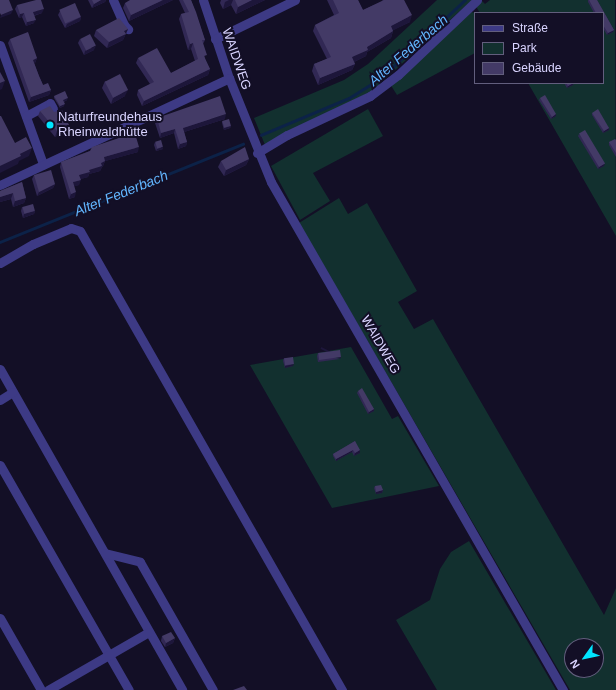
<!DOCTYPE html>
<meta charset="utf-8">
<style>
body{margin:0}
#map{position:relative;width:616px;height:690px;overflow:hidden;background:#130f26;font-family:Helvetica,sans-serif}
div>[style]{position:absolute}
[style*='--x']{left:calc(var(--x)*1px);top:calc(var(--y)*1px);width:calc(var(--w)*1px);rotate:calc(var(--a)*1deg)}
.green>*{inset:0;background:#12302f}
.stream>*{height:2.5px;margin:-1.25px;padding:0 1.25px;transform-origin:1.25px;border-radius:1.25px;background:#0c2248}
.minor>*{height:9px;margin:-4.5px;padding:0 4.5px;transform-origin:4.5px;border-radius:4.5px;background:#3d3a85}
.wall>*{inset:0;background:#312854}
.shaded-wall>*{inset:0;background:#1d163a;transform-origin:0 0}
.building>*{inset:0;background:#433a66;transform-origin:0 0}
.dots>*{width:11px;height:11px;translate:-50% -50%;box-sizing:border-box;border:2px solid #130f26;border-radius:50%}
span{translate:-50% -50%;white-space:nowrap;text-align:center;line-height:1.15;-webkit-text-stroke:4px #130f26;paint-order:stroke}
.street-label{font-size:13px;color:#d9d4ff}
.poi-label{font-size:13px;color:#d9d4ff}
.left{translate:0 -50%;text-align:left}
.water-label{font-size:14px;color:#62b6ff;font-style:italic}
.legend{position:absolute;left:474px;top:12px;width:130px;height:72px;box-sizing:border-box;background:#130f26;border:1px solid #625e7d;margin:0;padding:5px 7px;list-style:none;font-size:12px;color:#d9d4ff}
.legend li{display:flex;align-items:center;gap:8px;height:20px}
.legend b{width:20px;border:1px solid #625e7d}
.north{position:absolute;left:564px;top:638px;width:40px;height:40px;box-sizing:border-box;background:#130f26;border:1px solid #625e7d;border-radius:50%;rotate:237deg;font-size:11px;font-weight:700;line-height:16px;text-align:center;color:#d9d4ff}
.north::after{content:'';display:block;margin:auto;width:14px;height:18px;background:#00e5ff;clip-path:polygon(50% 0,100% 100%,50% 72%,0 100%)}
</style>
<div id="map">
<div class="green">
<div style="clip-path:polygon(437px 0,472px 0,372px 91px,265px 145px,254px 118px,344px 80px,368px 64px)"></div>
<div style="clip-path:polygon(481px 0,485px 4px,490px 0,615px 0,616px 236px,528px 83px,603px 83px,603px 13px,480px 13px,475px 5px)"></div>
<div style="clip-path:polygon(468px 11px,475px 13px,475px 53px,397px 95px,390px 84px)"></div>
<div style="clip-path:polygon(368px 109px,383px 136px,313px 173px,330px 201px,300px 220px,271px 166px)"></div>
<div style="clip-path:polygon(evenodd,339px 198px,348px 214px,367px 203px,417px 291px,398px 302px,414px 329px,433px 319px,604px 615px,616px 588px,616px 690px,570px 690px,299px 223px,339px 198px,572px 646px,596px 646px,596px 670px,572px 670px,572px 646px)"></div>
<div style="clip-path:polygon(351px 347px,392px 419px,398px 416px,439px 486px,332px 508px,250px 365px)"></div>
<div style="clip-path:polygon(469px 541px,556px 690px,437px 690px,396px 620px,430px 600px,440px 569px,451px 552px)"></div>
</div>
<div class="stream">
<div style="--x:261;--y:135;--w:95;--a:-22.8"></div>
<div style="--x:349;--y:98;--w:39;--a:-32"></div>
<div style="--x:382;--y:77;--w:113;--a:-42.9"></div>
<div style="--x:0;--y:242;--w:262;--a:-22"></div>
</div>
<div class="minor">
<div style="--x:113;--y:0;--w:27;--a:66"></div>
<div style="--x:124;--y:25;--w:6;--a:45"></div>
<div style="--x:203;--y:0;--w:82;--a:71.6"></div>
<div style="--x:229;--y:78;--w:112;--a:68"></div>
<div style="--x:271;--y:182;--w:586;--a:60.11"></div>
<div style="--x:215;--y:39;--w:89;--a:-26"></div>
<div style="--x:0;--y:45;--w:127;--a:70.1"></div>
<div style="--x:26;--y:116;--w:27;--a:-28"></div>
<div style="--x:50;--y:103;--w:10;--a:61"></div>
<div style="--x:257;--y:153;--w:35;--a:-31"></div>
<div style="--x:287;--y:135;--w:92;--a:-25.2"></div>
<div style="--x:370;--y:96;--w:35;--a:-37"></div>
<div style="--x:398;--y:75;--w:109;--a:-43.5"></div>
<div style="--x:0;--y:185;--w:253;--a:-25"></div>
<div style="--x:0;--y:263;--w:38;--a:-30"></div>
<div style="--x:33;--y:244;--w:41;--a:-22.8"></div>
<div style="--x:71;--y:228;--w:9;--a:18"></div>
<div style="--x:80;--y:231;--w:529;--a:60.28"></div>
<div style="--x:0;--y:369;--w:369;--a:60.4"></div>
<div style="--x:0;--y:400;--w:15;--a:-32"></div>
<div style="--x:0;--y:465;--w:259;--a:60.2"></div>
<div style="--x:105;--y:553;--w:36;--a:14"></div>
<div style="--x:140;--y:562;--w:147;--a:60.3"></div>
<div style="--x:0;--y:618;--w:83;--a:60.3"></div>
<div style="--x:48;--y:690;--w:116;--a:-29.9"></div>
</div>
<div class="wall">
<div style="clip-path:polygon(88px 0,106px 0,105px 2px,92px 8px)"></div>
<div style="clip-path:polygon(173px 0,129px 21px,123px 8px,125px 3px)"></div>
<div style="clip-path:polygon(179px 0,191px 0,205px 40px,203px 44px,205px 60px,210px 69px,208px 75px,142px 106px,137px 95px,138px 90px,150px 84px,136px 63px,138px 58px,171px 73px,195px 61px,191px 49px,188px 50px,179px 19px,181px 14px,185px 13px)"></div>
<div style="clip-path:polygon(221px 0,265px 0,236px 14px,231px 5px,223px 9px,220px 3px)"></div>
<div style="clip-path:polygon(327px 0,358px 0,363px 10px,383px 1px,382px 0,404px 0,410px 22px,393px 30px,393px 31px,391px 38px,367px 52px,366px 56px,354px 62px,355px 64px,352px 70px,318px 85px,312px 71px,314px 64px,327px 59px,313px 31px,315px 25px,334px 15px)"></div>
<div style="clip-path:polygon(588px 0,597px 0,614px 30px,613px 32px,607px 35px,603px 28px,603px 13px,594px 13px,588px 2px)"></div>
<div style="clip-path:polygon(17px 5px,42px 13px,34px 16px,34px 23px,26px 26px,22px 17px,19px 18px,15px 9px)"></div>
<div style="clip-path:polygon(60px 11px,81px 17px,80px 21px,65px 28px,58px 15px)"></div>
<div style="clip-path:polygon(128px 29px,123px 40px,107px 48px,94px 36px,96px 30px)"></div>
<div style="clip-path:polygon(10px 39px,37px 58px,35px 63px,34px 63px,39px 76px,43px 85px,51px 90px,49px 95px,29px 102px,8px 43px)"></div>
<div style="clip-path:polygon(80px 39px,94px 50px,84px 55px,78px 43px)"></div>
<div style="clip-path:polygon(105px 81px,125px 96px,111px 104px,102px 88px)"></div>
<div style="clip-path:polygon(564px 83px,574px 83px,573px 85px,567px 88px)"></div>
<div style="clip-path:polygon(54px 96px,67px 100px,64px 102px,64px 106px,60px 108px,54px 98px)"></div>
<div style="clip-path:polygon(540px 98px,556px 116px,551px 119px,539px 100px)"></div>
<div style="clip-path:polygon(40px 111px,54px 112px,69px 125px,67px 130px,55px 137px,38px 116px)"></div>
<div style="clip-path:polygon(592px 113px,609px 128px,609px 130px,603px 133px,592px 115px)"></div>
<div style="clip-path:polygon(157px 118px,225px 119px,184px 132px,187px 142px,186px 146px,178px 149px,174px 133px,160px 138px,155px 123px)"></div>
<div style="clip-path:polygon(222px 121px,231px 126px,230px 128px,224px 130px,222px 123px)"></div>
<div style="clip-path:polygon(124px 132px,138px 152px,105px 161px,103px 166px,102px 167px,100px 171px,89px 174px,88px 177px,80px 179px,79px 185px,74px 186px,75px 197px,69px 199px,60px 167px,61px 162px,90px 151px,122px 137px)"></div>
<div style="clip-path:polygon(579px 134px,604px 166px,598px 169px,578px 136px)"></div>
<div style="clip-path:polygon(616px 140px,616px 157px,609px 145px,609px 142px)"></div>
<div style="clip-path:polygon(155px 142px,163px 149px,156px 151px,154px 145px)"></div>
<div style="clip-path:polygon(249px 159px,246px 165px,224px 176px,218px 167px,221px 161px)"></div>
<div style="clip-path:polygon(34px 175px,55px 184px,53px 188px,37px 196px,32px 179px)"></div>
<div style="clip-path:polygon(22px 182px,26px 198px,24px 203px,13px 207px,11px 199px,0 202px,0 191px)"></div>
<div style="clip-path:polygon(22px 207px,35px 211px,34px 214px,23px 218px,21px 211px)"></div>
<div style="clip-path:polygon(318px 353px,340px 359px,318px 362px,317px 356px)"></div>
<div style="clip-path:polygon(284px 358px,293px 366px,285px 368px,283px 361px)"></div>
<div style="clip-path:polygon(358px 391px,374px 409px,374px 411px,368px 414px,357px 393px)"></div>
<div style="clip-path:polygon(355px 441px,360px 453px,354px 456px,352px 452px,336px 461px,333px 456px,333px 454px)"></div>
<div style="clip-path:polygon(375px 486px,383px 490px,382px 493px,376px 494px,374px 488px)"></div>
<div style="clip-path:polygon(162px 636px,175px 638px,173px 643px,165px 647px,161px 641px)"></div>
</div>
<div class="shaded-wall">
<div style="clip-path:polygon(101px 0,106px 0,105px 2px,92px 8px,94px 4px)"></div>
<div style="clip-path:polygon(163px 0,173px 0,129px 21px,131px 15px)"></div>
<div style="clip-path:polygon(229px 0,233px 0,231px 5px,223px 9px,225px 2px)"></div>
<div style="clip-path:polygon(252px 0,265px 0,236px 14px,238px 7px)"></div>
<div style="clip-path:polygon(44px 9px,42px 13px,32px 16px,33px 12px)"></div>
<div style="clip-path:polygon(13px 10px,11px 14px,0 18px,1px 15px)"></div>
<div style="clip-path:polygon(24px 13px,22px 17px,19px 18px,20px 14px)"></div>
<div style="clip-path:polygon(412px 15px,410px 22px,388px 33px,391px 26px)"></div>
<div style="clip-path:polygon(81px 17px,80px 21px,65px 28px,67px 24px)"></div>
<div style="clip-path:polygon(36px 20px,34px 23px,26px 26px,27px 22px)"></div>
<div style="clip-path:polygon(128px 29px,123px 40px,107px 48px,109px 42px,124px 31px)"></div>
<div style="clip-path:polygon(614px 30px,613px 32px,607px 35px,608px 33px)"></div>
<div style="clip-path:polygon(393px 31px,391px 38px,367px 52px,366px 56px,350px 64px,352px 57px,367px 47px)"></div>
<div style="clip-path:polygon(193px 43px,191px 49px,188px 50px,190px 44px)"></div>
<div style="clip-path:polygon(96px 46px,94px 50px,84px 55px,85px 51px)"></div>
<div style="clip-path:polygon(37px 58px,35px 63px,31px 64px,33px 60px)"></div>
<div style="clip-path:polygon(355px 64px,352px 70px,318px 85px,320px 78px)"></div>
<div style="clip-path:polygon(210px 69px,208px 75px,142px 106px,144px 101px)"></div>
<div style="clip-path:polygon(5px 81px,2px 89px,0 90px,0 83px)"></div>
<div style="clip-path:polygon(574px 83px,573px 85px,567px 88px,568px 86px)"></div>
<div style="clip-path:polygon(51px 90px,49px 95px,29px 102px,31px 97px)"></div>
<div style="clip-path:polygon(128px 90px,125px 96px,111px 104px,113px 98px)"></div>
<div style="clip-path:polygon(68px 98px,67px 100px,62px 103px,63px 100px)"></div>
<div style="clip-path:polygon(65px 104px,64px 106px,60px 108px,60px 106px)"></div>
<div style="clip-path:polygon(226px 114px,225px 119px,181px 133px,183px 128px)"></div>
<div style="clip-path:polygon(556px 114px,556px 116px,551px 119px,552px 117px)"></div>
<div style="clip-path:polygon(69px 125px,67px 130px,55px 137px,57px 131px)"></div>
<div style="clip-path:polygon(231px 126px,230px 128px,224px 130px,224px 128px)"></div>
<div style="clip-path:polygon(609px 128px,609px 130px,603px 133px,604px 131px)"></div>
<div style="clip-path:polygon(175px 129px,174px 133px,160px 138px,161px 133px)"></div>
<div style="clip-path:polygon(187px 142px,186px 146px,178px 149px,180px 144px)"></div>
<div style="clip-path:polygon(139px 147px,138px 152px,102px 162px,104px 157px)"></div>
<div style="clip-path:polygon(163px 147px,163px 149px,156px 151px,157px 149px)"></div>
<div style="clip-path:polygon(32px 148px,29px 156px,19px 161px,18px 164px,0 173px,0 166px,20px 154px)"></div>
<div style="clip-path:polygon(249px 159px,246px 165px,224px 176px,226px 170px)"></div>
<div style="clip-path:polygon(105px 161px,103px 166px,102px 167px,100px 171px,89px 174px,88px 177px,78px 180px,79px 175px,89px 170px,101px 163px)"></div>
<div style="clip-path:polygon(605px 163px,604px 166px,598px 169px,599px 167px)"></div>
<div style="clip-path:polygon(81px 180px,79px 185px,72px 187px,73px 182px)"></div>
<div style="clip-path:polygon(55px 184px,53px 188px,37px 196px,39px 192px)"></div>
<div style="clip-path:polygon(76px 192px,75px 197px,69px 199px,71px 194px)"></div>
<div style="clip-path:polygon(13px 193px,11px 199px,0 202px,0 197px)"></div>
<div style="clip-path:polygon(26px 198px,24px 203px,13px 207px,15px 201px)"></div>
<div style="clip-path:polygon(35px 211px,34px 214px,23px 218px,24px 214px)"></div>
<div style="left:341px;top:357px;width:2px;height:22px;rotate:117deg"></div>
<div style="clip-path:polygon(294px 364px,293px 366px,285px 368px,285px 366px)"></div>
<div style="clip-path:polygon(374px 409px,374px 411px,368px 414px,369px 412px)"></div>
<div style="clip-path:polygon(353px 450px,352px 452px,336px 461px,336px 459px)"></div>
<div style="clip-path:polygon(360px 450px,360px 453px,354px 456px,355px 453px)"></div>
<div style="clip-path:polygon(383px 490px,382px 493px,376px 494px,376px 492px)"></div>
<div style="clip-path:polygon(175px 638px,173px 643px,165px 647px,166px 643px)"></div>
</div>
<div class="building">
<div style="clip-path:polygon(0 0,9px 0,13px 10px,1px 15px,0 13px)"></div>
<div style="clip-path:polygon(36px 0,41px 0,44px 9px,33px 12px,36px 20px,27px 22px,24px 13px,20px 14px,17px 5px)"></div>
<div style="clip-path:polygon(92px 0,101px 0,94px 4px)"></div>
<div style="clip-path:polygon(130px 0,163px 0,131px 15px,125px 3px)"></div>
<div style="clip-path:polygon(183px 0,191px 0,196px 12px,205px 40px,202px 40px,207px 55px,204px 56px,210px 69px,144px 101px,138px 90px,154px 82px,138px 58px,157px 48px,171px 73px,198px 59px,193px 43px,190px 44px,181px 14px,189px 12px)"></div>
<div style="clip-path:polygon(235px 0,252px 0,238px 7px)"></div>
<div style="clip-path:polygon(333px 0,358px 0,363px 10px,384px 0,404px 0,412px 15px,391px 26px,393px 31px,367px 47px,368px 50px,352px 57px,355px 64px,320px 78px,314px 64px,331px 57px,315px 25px,339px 13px)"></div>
<div style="clip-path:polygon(589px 0,597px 0,614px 30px,608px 33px,603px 25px,603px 13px,596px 13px)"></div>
<div style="left:75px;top:3px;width:15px;height:17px;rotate:67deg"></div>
<div style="clip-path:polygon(119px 18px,128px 29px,124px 31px,126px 34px,109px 42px,96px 30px)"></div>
<div style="clip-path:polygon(28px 32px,37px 58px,33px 60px,39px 76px,43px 85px,48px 83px,51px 90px,31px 97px,10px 39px)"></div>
<div style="left:90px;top:34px;width:13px;height:11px;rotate:63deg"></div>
<div style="clip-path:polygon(0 72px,5px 81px,0 83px)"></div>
<div style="left:120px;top:74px;width:18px;height:17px;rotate:63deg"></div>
<div style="clip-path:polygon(566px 83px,573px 83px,568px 86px)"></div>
<div style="clip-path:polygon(65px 91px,68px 98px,63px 100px,65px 104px,60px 106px,54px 96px)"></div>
<div style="clip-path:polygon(545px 95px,556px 114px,552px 117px,540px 98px)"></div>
<div style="clip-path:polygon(220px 96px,226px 114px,183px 128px,187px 142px,180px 144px,175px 129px,161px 133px,157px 118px)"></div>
<div style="clip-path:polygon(50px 106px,54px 112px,62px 110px,69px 125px,57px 131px,40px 111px)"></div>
<div style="clip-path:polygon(598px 109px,609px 128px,604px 131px,592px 113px)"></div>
<div style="clip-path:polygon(0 116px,1px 116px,15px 143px,26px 137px,32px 148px,20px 154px,21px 156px,0 166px)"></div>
<div style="left:229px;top:119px;width:7px;height:7px;rotate:74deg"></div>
<div style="clip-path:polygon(134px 130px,139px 147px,104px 157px,105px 161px,101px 163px,102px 166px,89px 170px,90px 172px,79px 175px,81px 180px,73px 182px,76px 192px,71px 194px,61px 162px,90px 151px,92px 147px,125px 136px,124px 132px)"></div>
<div style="left:585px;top:130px;width:39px;height:7px;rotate:59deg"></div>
<div style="clip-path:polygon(615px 139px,616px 140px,616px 153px,609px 142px)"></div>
<div style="left:161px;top:140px;width:7px;height:6px;rotate:74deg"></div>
<div style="clip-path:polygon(245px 147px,249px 159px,226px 170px,221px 161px)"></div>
<div style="clip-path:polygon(51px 170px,55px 184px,39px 192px,34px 175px)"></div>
<div style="clip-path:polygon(22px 182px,26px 198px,15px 201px,13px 193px,0 197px,0 191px)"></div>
<div style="left:33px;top:204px;width:7px;height:11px;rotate:74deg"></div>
<div style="left:340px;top:350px;width:7px;height:22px;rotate:82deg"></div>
<div style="left:293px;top:357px;width:7px;height:9px;rotate:82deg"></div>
<div style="clip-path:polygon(362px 388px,374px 409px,369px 412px,358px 391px)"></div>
<div style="clip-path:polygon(355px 441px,360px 450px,355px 453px,353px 450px,336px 459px,333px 454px)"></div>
<div style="clip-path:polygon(381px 485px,383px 490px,376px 492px,375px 486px)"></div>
<div style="clip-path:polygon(171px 632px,175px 638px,166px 643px,162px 636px)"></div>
<div style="clip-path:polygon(244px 686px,247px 690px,233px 690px)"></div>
</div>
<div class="dots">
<div style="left:50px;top:125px;background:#00e5ff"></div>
</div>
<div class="street-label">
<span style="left:236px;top:59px;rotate:71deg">WAIDWEG</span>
<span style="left:380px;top:345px;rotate:60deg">WAIDWEG</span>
</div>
<div class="poi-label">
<span class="left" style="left:58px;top:125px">Naturfreundehaus<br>Rheinwaldhütte</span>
</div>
<div class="water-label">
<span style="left:408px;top:50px;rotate:-41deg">Alter Federbach</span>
<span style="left:121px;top:193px;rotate:-22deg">Alter Federbach</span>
</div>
<ul class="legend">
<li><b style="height:5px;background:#3d3a85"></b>Straße</li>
<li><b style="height:11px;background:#12302f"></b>Park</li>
<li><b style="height:11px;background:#433a66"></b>Gebäude</li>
</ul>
<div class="north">N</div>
</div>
